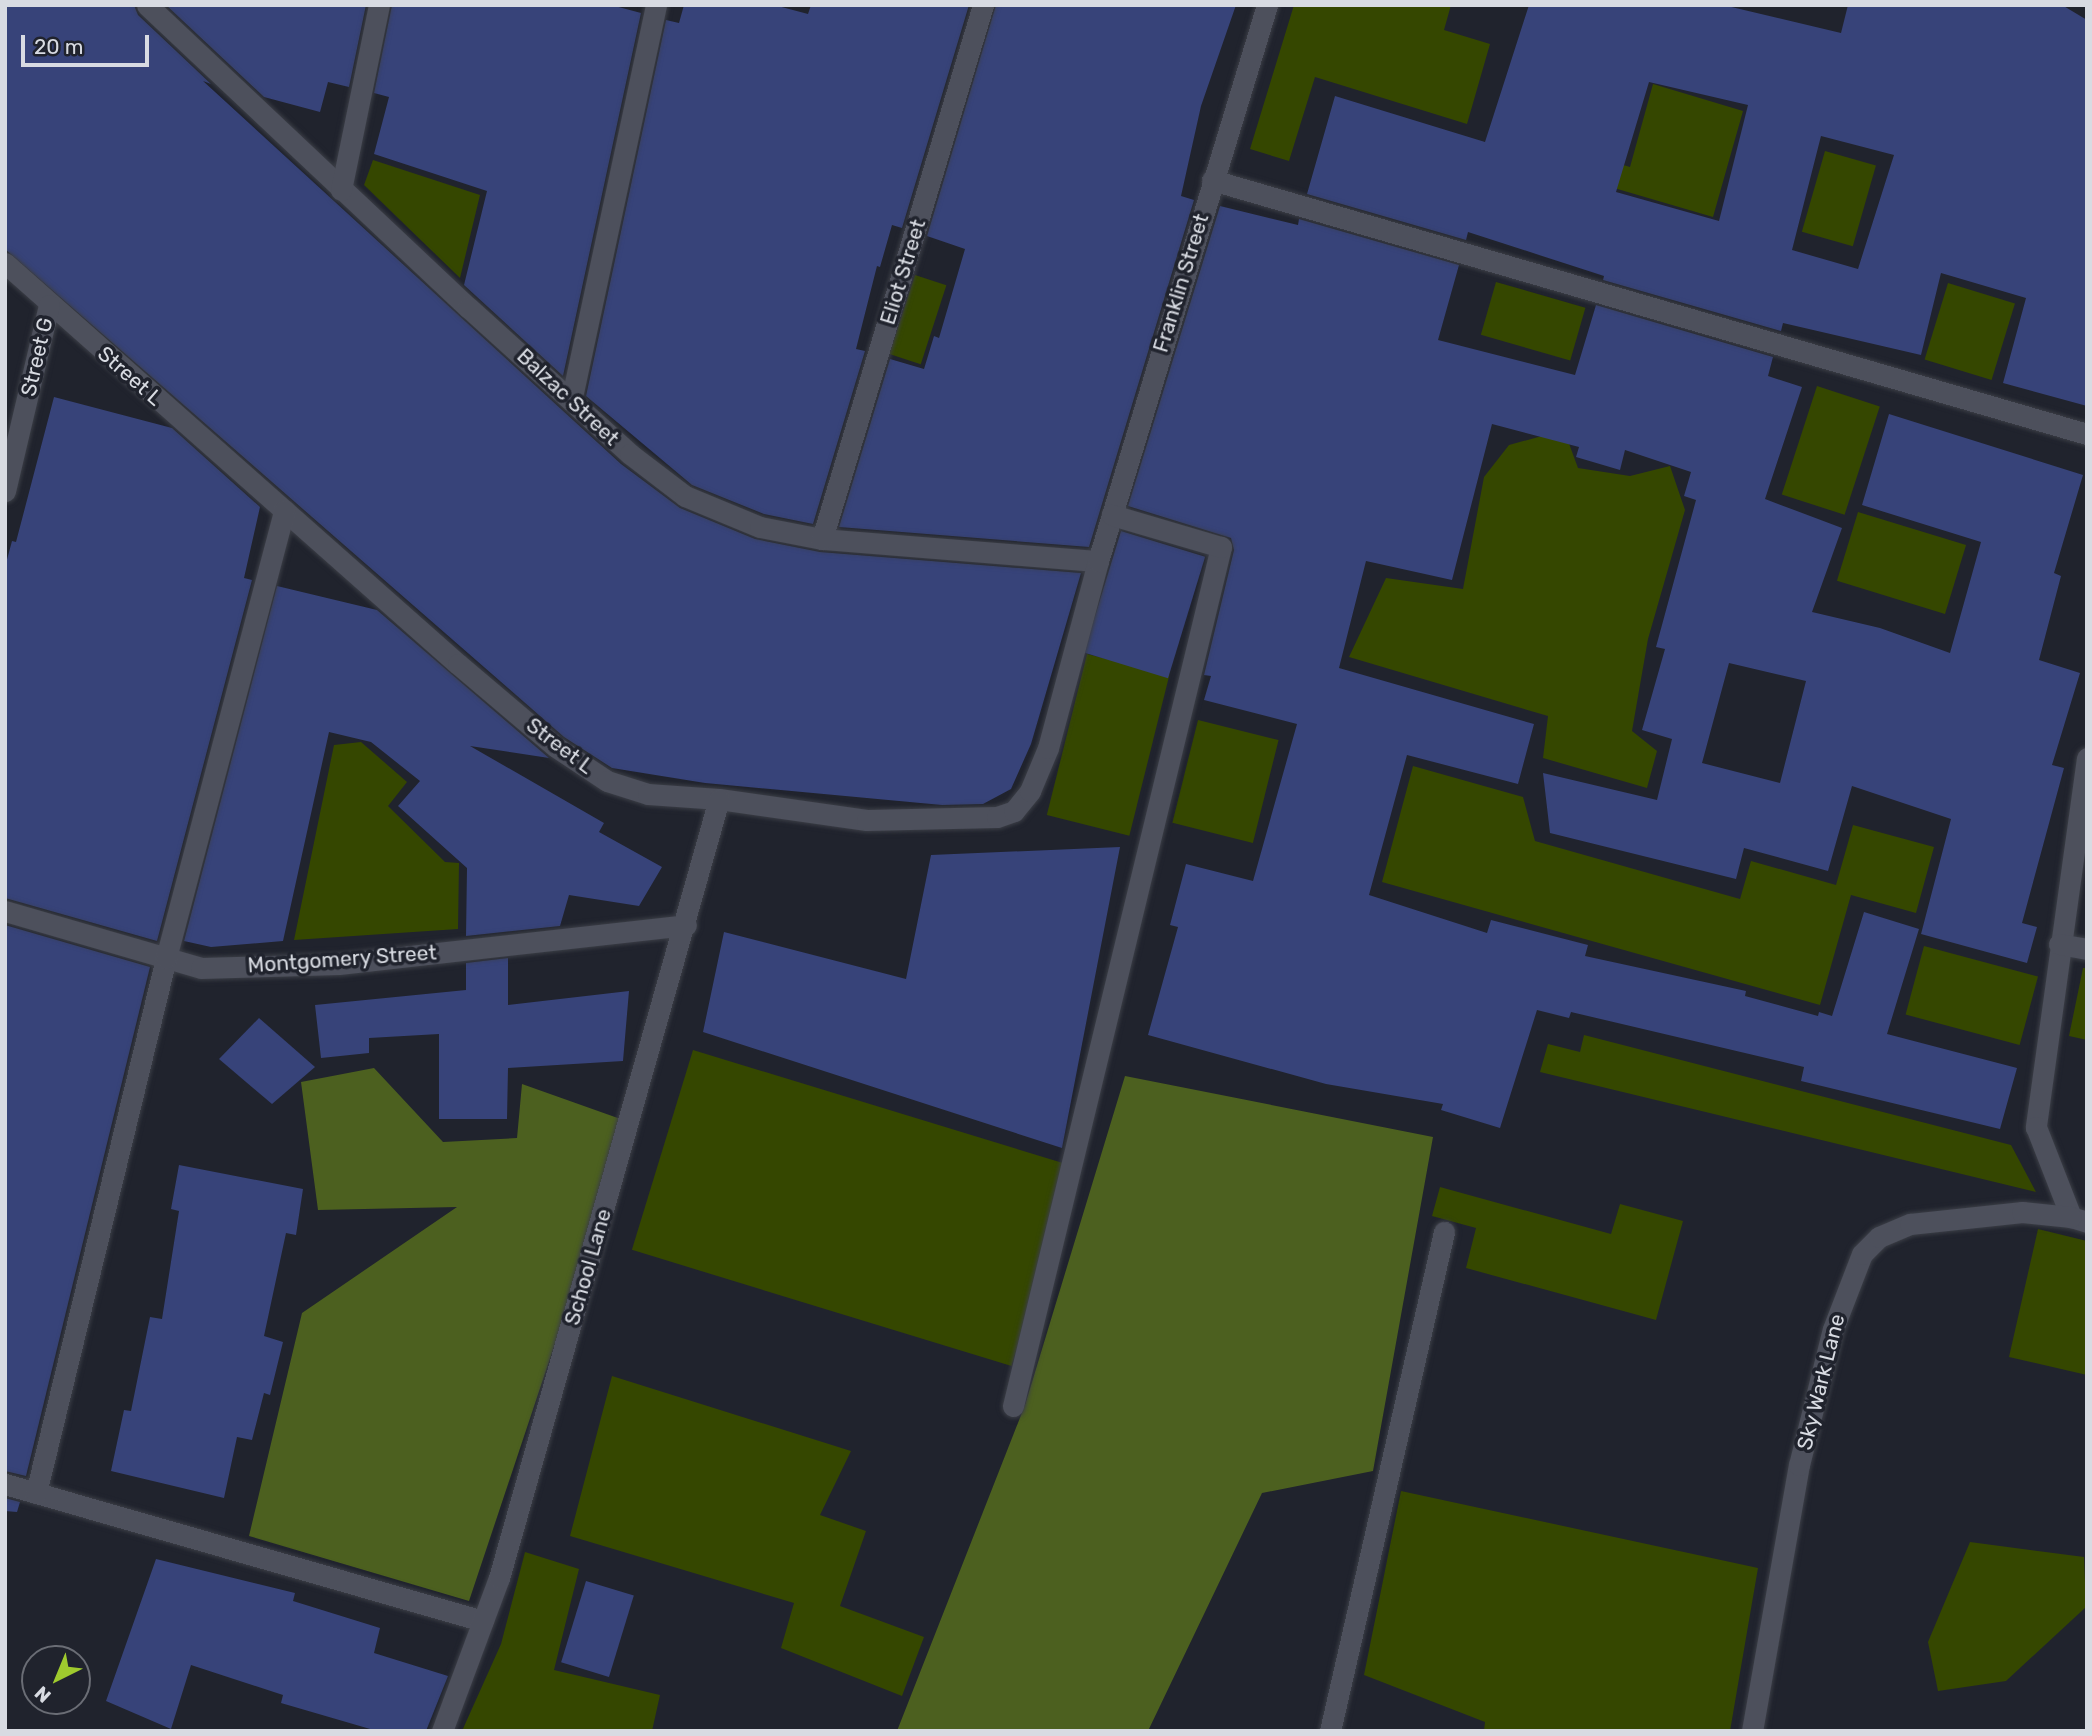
<!DOCTYPE html>
<style>
body{margin:0}
#map{position:relative;width:2092px;height:1736px;overflow:hidden;background:#20232d;font-family:Rubik,sans-serif}
div>[style]{position:absolute}
[style*='--x']{left:calc(var(--x)*1px);top:calc(var(--y)*1px);width:calc(var(--w)*1px);rotate:calc(var(--a)*1deg)}
.green>*{inset:0;background:#354700;transform-origin:0 0}
.forest>*{inset:0;background:#4c601f}
.building>*{inset:0;background:#374379;transform-origin:0 0}
.roads{filter:drop-shadow(0 0 2px #3b3e46) drop-shadow(0 0 2px #3b3e46)}
.street>*{height:21px;margin:-10.5px;padding:0 10.5px;transform-origin:10.5px;border-radius:10.5px;background:#4d505c}
span{translate:-50% -50%;white-space:nowrap;text-align:center;line-height:1.15;-webkit-text-stroke:7px #20232d;paint-order:stroke}
.street-label{font-size:21px;color:#d8dbe2}
.frame{position:absolute;inset:0;border:7px solid #d8dbe2;pointer-events:none}
.north{position:absolute;left:21px;top:1645px;width:70px;height:70px;box-sizing:border-box;background:#20232d;border:2px solid #6a6d75;border-radius:50%;rotate:223deg;font-size:19px;font-weight:700;line-height:28px;text-align:center;color:#d8dbe2}
.north::after{content:'';display:block;margin:auto;width:24px;height:32px;background:#9fca2e;clip-path:polygon(50% 0,100% 100%,50% 72%,0 100%)}
.scale{position:absolute;left:21px;top:35px;width:128px;height:32px;box-sizing:border-box;border:4px solid #d8dbe2;border-top:0;padding-left:9px;font-size:21px;line-height:24px;white-space:nowrap;color:#d8dbe2;-webkit-text-stroke:5px #20232d;paint-order:stroke}
</style>
<div id="map">
<div class="green">
<div style="clip-path:polygon(1294px 5px,1451px 5px,1444px 30px,1490px 44px,1467px 124px,1315px 77px,1289px 161px,1250px 149px)"></div>
<div style="clip-path:polygon(1653px 84px,1743px 111px,1713px 217px,1614px 188px,1569px 149px,1630px 167px)"></div>
<div style="left:1825px;top:151px;width:53px;height:84px;rotate:16deg"></div>
<div style="clip-path:polygon(373px 160px,480px 195px,460px 278px,364px 185px)"></div>
<div style="left:915px;top:275px;width:33px;height:83px;rotate:18deg"></div>
<div style="left:1496px;top:282px;width:93px;height:55px;rotate:16deg"></div>
<div style="left:1948px;top:283px;width:70px;height:80px;rotate:17deg"></div>
<div style="left:1817px;top:386px;width:66px;height:114px;rotate:18deg"></div>
<div style="clip-path:polygon(1564px 430px,1578px 468px,1630px 476px,1670px 466px,1685px 510px,1648px 639px,1632px 731px,1657px 751px,1647px 788px,1543px 758px,1548px 716px,1349px 657px,1386px 578px,1463px 589px,1484px 477px,1509px 445px)"></div>
<div style="left:1858px;top:512px;width:113px;height:72px;rotate:17deg"></div>
<div style="left:1087px;top:654px;width:85px;height:166px;rotate:14deg"></div>
<div style="left:1198px;top:720px;width:83px;height:106px;rotate:14deg"></div>
<div style="clip-path:polygon(361px 742px,407px 782px,388px 806px,445px 862px,459px 863px,458px 929px,294px 940px,334px 745px)"></div>
<div style="clip-path:polygon(1413px 766px,1523px 797px,1535px 841px,1740px 899px,1751px 861px,1836px 885px,1853px 825px,1934px 847px,1916px 913px,1851px 895px,1820px 1005px,1382px 882px)"></div>
<div style="left:1924px;top:946px;width:118px;height:71px;rotate:15deg"></div>
<div style="clip-path:polygon(2083px 968px,2087px 968px,2087px 1040px,2069px 1036px)"></div>
<div style="clip-path:polygon(1584px 1035px,2011px 1145px,2036px 1192px,1540px 1072px,1548px 1044px,1580px 1052px)"></div>
<div style="left:693px;top:1050px;width:397px;height:209px;rotate:17deg"></div>
<div style="clip-path:polygon(1440px 1187px,1611px 1234px,1620px 1204px,1683px 1221px,1656px 1320px,1466px 1268px,1476px 1228px,1432px 1216px)"></div>
<div style="clip-path:polygon(2038px 1229px,2087px 1241px,2087px 1375px,2009px 1357px)"></div>
<div style="clip-path:polygon(612px 1376px,851px 1451px,820px 1515px,866px 1531px,840px 1606px,924px 1637px,902px 1696px,781px 1648px,794px 1603px,570px 1536px)"></div>
<div style="clip-path:polygon(1401px 1491px,1758px 1568px,1730px 1731px,1484px 1731px,1485px 1722px,1364px 1675px)"></div>
<div style="clip-path:polygon(1970px 1542px,2084px 1557px,2086px 1607px,2006px 1681px,1938px 1691px,1928px 1642px)"></div>
<div style="clip-path:polygon(525px 1552px,579px 1569px,554px 1670px,660px 1695px,652px 1731px,462px 1731px,501px 1644px)"></div>
</div>
<div class="forest">
<div style="clip-path:polygon(374px 1068px,443px 1142px,517px 1138px,522px 1084px,629px 1122px,469px 1601px,249px 1536px,302px 1313px,457px 1207px,318px 1210px,301px 1082px)"></div>
<div style="clip-path:polygon(1125px 1076px,1433px 1137px,1373px 1471px,1262px 1493px,1148px 1731px,897px 1731px,1025px 1405px)"></div>
</div>
<div class="building">
<div style="clip-path:polygon(5px 5px,134px 5px,138px 15px,211px 84px,203px 81px,621px 464px,680px 508px,755px 539px,820px 552px,1081px 573px,1031px 744px,1011px 789px,983px 804px,942px 805px,705px 783px,612px 768px,564px 737px,5px 249px)"></div>
<div style="clip-path:polygon(166px 5px,366px 5px,349px 87px,328px 82px,320px 112px,264px 97px)"></div>
<div style="clip-path:polygon(392px 5px,611px 5px,641px 13px,563px 376px,464px 285px,487px 191px,374px 154px,389px 97px,374px 93px)"></div>
<div style="clip-path:polygon(684px 5px,774px 5px,808px 14px,811px 5px,969px 5px,902px 228px,892px 225px,880px 267px,877px 266px,856px 349px,865px 351px,813px 524px,764px 514px,692px 485px,586px 396px,666px 20px,679px 23px)"></div>
<div style="clip-path:polygon(996px 5px,1236px 5px,1201px 106px,1181px 196px,1194px 200px,1089px 547px,839px 527px,890px 359px,924px 369px,934px 336px,939px 338px,965px 249px,927px 236px)"></div>
<div style="clip-path:polygon(evenodd,1529px 5px,1723px 5px,1841px 33px,1848px 5px,2062px 5px,2087px 20px,2087px 406px,2003px 383px,2026px 298px,1941px 273px,1921px 355px,1783px 323px,1781px 331px,1603px 280px,1604px 276px,1468px 232px,1466px 240px,1307px 194px,1335px 96px,1485px 142px,1529px 5px,1649px 82px,1748px 105px,1719px 221px,1616px 192px,1649px 82px,1529px 5px,1821px 136px,1894px 155px,1858px 269px,1792px 250px,1821px 136px)"></div>
<div style="clip-path:polygon(evenodd,1220px 206px,1298px 225px,1299px 219px,1459px 265px,1438px 340px,1575px 375px,1596px 305px,1773px 357px,1768px 376px,1802px 387px,1765px 499px,1842px 528px,1812px 612px,1880px 628px,1950px 653px,1981px 542px,1862px 505px,1889px 414px,2083px 475px,2054px 573px,2061px 576px,2039px 660px,2080px 673px,2052px 765px,2064px 768px,2022px 923px,2037px 927px,2027px 963px,1921px 934px,1951px 819px,1852px 786px,1828px 871px,1744px 848px,1736px 879px,1550px 833px,1543px 773px,1657px 800px,1672px 739px,1642px 730px,1665px 649px,1656px 647px,1696px 500px,1684px 496px,1691px 472px,1625px 450px,1620px 470px,1576px 457px,1579px 447px,1492px 424px,1452px 580px,1366px 561px,1339px 668px,1534px 724px,1518px 784px,1407px 755px,1369px 895px,1487px 933px,1491px 920px,1588px 945px,1585px 956px,1746px 991px,1745px 996px,1818px 1016px,1819px 1012px,1832px 1016px,1864px 912px,1919px 929px,1887px 1034px,2017px 1068px,2000px 1129px,1801px 1081px,1804px 1067px,1571px 1012px,1569px 1018px,1537px 1010px,1500px 1128px,1441px 1110px,1443px 1104px,1326px 1084px,1148px 1035px,1178px 927px,1170px 925px,1186px 864px,1253px 881px,1297px 724px,1204px 700px,1211px 676px,1204px 675px,1234px 550px,1231px 538px,1128px 506px,1220px 206px,1729px 663px,1806px 681px,1780px 783px,1702px 763px,1729px 663px)"></div>
<div style="clip-path:polygon(54px 397px,172px 428px,260px 507px,244px 578px,252px 580px,157px 941px,5px 898px,5px 567px,12px 541px,16px 542px)"></div>
<div style="left:1121px;top:531px;width:88px;height:127px;rotate:17deg"></div>
<div style="clip-path:polygon(277px 586px,377px 610px,549px 758px,470px 746px,604px 823px,599px 832px,662px 867px,639px 906px,569px 895px,560px 926px,466px 936px,467px 868px,398px 806px,420px 781px,371px 742px,329px 732px,283px 941px,211px 947px,184px 941px)"></div>
<div style="clip-path:polygon(1120px 847px,1062px 1148px,703px 1032px,724px 932px,906px 979px,931px 855px)"></div>
<div style="clip-path:polygon(5px 925px,150px 967px,26px 1476px,5px 1471px)"></div>
<div style="clip-path:polygon(508px 958px,508px 1005px,629px 991px,623px 1061px,508px 1068px,507px 1119px,439px 1119px,439px 1034px,369px 1038px,369px 1053px,321px 1058px,315px 1005px,466px 990px,466px 963px)"></div>
<div style="clip-path:polygon(259px 1018px,315px 1067px,272px 1104px,219px 1059px)"></div>
<div style="clip-path:polygon(179px 1165px,303px 1189px,296px 1235px,286px 1233px,264px 1336px,283px 1342px,270px 1395px,264px 1393px,252px 1440px,237px 1437px,224px 1498px,111px 1471px,124px 1410px,131px 1411px,150px 1317px,162px 1319px,179px 1211px,171px 1209px)"></div>
<div style="clip-path:polygon(5px 1498px,20px 1502px,17px 1512px,5px 1511px)"></div>
<div style="clip-path:polygon(156px 1559px,295px 1593px,293px 1601px,380px 1628px,374px 1653px,448px 1676px,426px 1731px,377px 1731px,281px 1703px,283px 1695px,191px 1665px,171px 1729px,106px 1701px)"></div>
<div style="left:586px;top:1581px;width:50px;height:85px;rotate:17deg"></div>
</div>
<div class="roads">
<div class="street">
<div style="--x:147;--y:5;--w:442;--a:43.3"></div>
<div style="--x:469;--y:308;--w:217;--a:42.2"></div>
<div style="--x:630;--y:454;--w:69;--a:37.4"></div>
<div style="--x:685;--y:496;--w:81;--a:22.5"></div>
<div style="--x:760;--y:527;--w:63;--a:11"></div>
<div style="--x:822;--y:539;--w:277;--a:4.6"></div>
<div style="--x:1212;--y:180;--w:911;--a:16.19"></div>
<div style="--x:341;--y:190;--w:189;--a:-78.4"></div>
<div style="--x:5;--y:263;--w:605;--a:41.52"></div>
<div style="--x:458;--y:664;--w:128;--a:40.3"></div>
<div style="--x:556;--y:747;--w:61;--a:33.7"></div>
<div style="--x:607;--y:781;--w:43;--a:17.6"></div>
<div style="--x:648;--y:794;--w:71;--a:4"></div>
<div style="--x:719;--y:799;--w:149;--a:8.1"></div>
<div style="--x:867;--y:820;--w:130;--a:-1.3"></div>
<div style="--x:997;--y:817;--w:18;--a:-19"></div>
<div style="--x:1014;--y:811;--w:26;--a:-51"></div>
<div style="--x:1030;--y:791;--w:47;--a:-67.3"></div>
<div style="--x:1048;--y:748;--w:194;--a:-75"></div>
<div style="--x:1098;--y:561;--w:581;--a:-73.09"></div>
<div style="--x:572;--y:397;--w:401;--a:-77.9"></div>
<div style="--x:5;--y:491;--w:191;--a:-76.7"></div>
<div style="--x:822;--y:539;--w:558;--a:-73.22"></div>
<div style="--x:2087;--y:758;--w:373;--a:97.9"></div>
<div style="--x:2036;--y:1127;--w:97;--a:68.7"></div>
<div style="--x:2071;--y:1217;--w:17;--a:17"></div>
<div style="--x:5;--y:911;--w:204;--a:16.2"></div>
<div style="--x:201;--y:968;--w:138;--a:-1.7"></div>
<div style="--x:339;--y:964;--w:349;--a:-6.4"></div>
<div style="--x:2059;--y:944;--w:28;--a:10"></div>
<div style="--x:1013;--y:1406;--w:884;--a:-76.39"></div>
<div style="--x:1221;--y:547;--w:114;--a:-163.6"></div>
<div style="--x:5;--y:1484;--w:497;--a:16"></div>
<div style="--x:36;--y:1493;--w:551;--a:-76.34"></div>
<div style="--x:166;--y:958;--w:463;--a:-75.2"></div>
<div style="--x:442;--y:1731;--w:163;--a:-69.6"></div>
<div style="--x:499;--y:1578;--w:809;--a:-74.23"></div>
<div style="--x:1330;--y:1731;--w:512;--a:-77.13"></div>
<div style="--x:1752;--y:1731;--w:270;--a:-80"></div>
<div style="--x:1799;--y:1465;--w:140;--a:-76"></div>
<div style="--x:1833;--y:1329;--w:80;--a:-68.9"></div>
<div style="--x:1862;--y:1254;--w:24;--a:-45"></div>
<div style="--x:1879;--y:1237;--w:34;--a:-23"></div>
<div style="--x:1910;--y:1224;--w:113;--a:-6.1"></div>
<div style="--x:2022;--y:1212;--w:49;--a:5.8"></div>
</div>
</div>
<div class="street-label">
<span style="left:903px;top:272px;rotate:-73deg">Eliot Street</span>
<span style="left:1181px;top:283px;rotate:-73deg">Franklin Street</span>
<span style="left:37px;top:357px;rotate:-77deg">Street G</span>
<span style="left:130px;top:376px;rotate:41deg">Street L</span>
<span style="left:568px;top:397px;rotate:43deg">Balzac Street</span>
<span style="left:560px;top:746px;rotate:37deg">Street L</span>
<span style="left:342px;top:959px;rotate:-4deg">Montgomery Street</span>
<span style="left:588px;top:1267px;rotate:-74deg">School Lane</span>
<span style="left:1821px;top:1382px;rotate:-76deg">Sky Wark Lane</span>
</div>
<div class="frame"></div>
<div class="north">N</div>
<div class="scale">20 m</div>
</div>
